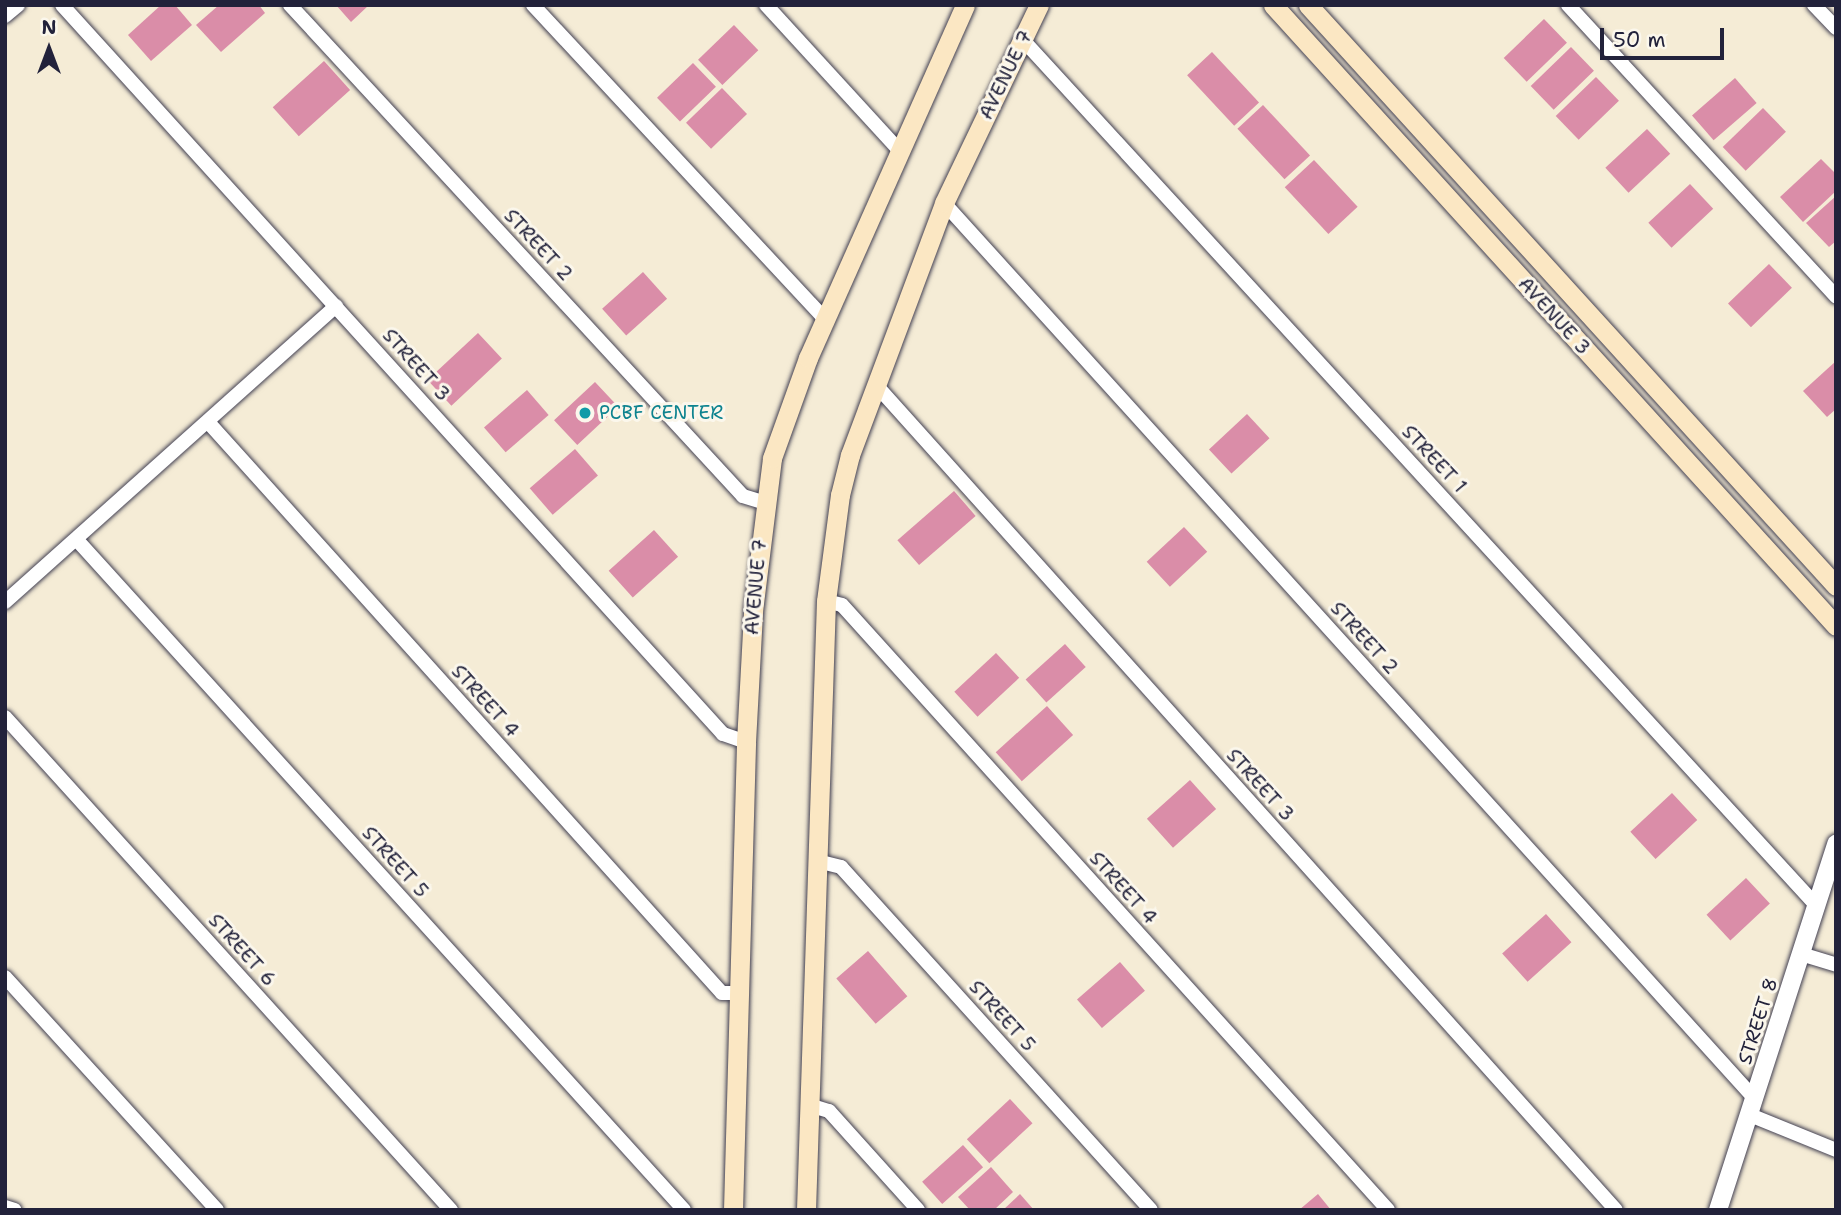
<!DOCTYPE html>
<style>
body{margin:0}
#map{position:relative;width:1841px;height:1215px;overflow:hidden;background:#f5ecd6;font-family:"Shantell Sans",sans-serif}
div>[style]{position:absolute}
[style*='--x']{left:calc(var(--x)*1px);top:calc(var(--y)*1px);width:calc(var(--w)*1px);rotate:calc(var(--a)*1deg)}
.building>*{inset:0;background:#da8da8;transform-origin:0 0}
.roads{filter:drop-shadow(0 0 2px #424052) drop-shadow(0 0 2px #424052)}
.minor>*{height:14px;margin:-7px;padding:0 7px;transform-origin:7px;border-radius:7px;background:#fff}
.tertiary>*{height:18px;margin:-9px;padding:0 9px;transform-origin:9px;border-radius:9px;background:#fff}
.secondary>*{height:19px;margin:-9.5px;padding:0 9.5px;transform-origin:9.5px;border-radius:9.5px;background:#fbe7c3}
.dots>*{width:19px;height:19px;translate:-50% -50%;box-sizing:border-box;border:4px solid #fbf7ec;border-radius:50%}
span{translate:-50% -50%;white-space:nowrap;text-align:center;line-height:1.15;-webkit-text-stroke:6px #fbf7ec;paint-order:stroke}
.street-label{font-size:19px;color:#22223b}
.culture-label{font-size:19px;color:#0d838f}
.left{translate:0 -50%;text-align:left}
.frame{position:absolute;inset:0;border:7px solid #22223b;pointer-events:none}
.north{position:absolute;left:14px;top:14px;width:70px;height:70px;-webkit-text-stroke:5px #fbf7ec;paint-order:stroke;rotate:0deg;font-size:19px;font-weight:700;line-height:28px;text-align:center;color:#22223b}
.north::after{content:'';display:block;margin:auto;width:24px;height:32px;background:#22223b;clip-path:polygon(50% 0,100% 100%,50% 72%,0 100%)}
.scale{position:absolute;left:1600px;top:28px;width:124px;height:32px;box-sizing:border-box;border:4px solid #22223b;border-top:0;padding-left:9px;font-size:21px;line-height:24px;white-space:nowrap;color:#22223b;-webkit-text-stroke:5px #fbf7ec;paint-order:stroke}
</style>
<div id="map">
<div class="building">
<div style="clip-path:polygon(161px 5px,175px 5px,192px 25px,151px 61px,128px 35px)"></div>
<div style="clip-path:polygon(219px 5px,259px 5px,265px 13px,221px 52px,196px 25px)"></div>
<div style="clip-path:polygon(336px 5px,369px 5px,351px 22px)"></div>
<div style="left:1544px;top:19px;width:33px;height:56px;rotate:46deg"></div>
<div style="left:734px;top:25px;width:35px;height:50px;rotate:46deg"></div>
<div style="left:1571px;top:47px;width:33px;height:56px;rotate:46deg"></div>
<div style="left:1212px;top:52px;width:69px;height:34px;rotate:47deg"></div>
<div style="left:324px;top:61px;width:39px;height:69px;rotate:48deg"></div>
<div style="left:693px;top:63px;width:33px;height:50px;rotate:46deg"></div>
<div style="left:1596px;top:77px;width:33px;height:56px;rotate:46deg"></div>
<div style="left:1735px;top:78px;width:33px;height:57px;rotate:49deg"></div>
<div style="left:722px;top:88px;width:36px;height:50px;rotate:46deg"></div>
<div style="left:1263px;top:105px;width:69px;height:35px;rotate:47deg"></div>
<div style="left:1763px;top:108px;width:33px;height:56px;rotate:46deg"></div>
<div style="left:1647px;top:129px;width:34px;height:57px;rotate:47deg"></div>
<div style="clip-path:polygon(1821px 159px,1836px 174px,1836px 191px,1803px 222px,1780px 197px)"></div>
<div style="left:1314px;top:160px;width:64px;height:40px;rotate:47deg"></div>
<div style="left:1690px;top:184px;width:34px;height:57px;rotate:47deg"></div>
<div style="clip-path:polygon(1836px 196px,1836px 241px,1829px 247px,1806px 223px)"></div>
<div style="left:1769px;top:264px;width:33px;height:57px;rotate:46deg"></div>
<div style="left:643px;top:272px;width:36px;height:55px;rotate:48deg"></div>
<div style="left:478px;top:333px;width:35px;height:69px;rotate:47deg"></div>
<div style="clip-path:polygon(1836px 361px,1836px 409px,1827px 417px,1803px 391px)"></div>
<div style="left:595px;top:382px;width:34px;height:56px;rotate:47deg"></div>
<div style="left:527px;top:390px;width:33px;height:57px;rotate:49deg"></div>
<div style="left:1247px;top:414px;width:33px;height:52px;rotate:47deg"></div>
<div style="left:575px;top:449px;width:35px;height:60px;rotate:49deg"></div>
<div style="left:954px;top:491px;width:33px;height:75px;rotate:49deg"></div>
<div style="left:1184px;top:527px;width:34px;height:51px;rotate:47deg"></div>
<div style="left:654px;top:530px;width:36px;height:61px;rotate:48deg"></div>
<div style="left:1065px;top:644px;width:31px;height:53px;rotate:48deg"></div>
<div style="left:996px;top:653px;width:34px;height:57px;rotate:47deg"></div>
<div style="left:1047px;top:706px;width:39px;height:69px;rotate:48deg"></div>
<div style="left:1190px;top:780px;width:39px;height:58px;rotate:48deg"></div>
<div style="left:1672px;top:793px;width:37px;height:57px;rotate:47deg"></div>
<div style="left:1746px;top:878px;width:35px;height:54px;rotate:47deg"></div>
<div style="left:1546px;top:914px;width:38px;height:59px;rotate:48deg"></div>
<div style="left:868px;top:951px;width:60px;height:42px;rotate:49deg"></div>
<div style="left:1120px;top:962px;width:38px;height:57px;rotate:49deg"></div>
<div style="left:1010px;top:1099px;width:33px;height:59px;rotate:47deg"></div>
<div style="left:963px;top:1145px;width:30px;height:55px;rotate:48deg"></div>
<div style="clip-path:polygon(991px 1167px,1013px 1192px,994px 1210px,970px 1210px,958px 1197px)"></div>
<div style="clip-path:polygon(1020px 1194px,1034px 1210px,1003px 1210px)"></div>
<div style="clip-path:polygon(1318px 1194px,1331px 1210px,1299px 1210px)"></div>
</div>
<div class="roads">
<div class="minor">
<div style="--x:62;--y:5;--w:984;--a:47.8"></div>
<div style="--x:723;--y:734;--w:24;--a:19"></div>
<div style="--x:290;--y:5;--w:668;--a:47.31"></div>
<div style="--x:743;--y:496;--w:21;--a:17"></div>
<div style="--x:533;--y:5;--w:429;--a:47.1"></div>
<div style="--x:766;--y:5;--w:198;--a:47.5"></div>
<div style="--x:1568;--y:5;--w:396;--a:47.4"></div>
<div style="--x:1814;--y:5;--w:32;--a:46"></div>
<div style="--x:5;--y:16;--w:17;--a:-40"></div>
<div style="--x:1023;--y:40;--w:1173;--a:47.49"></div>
<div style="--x:944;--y:203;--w:1209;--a:47.85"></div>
<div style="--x:876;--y:385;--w:1108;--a:48.11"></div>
<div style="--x:208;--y:422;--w:768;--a:48.01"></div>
<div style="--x:722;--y:993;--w:19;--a:0"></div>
<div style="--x:77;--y:540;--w:904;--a:47.82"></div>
<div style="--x:826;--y:601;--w:16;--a:14"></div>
<div style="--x:842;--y:605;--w:815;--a:47.93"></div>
<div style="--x:5;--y:602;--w:444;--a:-41.8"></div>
<div style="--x:5;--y:717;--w:665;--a:47.87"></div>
<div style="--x:817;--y:861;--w:25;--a:14"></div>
<div style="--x:841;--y:867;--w:462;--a:47.9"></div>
<div style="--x:1801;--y:954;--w:37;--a:17"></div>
<div style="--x:5;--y:977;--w:315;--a:47.7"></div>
<div style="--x:809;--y:1105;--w:21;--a:17"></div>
<div style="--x:829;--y:1111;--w:133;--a:48"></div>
<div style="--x:1750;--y:1115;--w:93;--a:22.1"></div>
<div style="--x:5;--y:1207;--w:10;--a:17"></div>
</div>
<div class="tertiary">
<div style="--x:1718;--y:1210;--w:385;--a:-72.1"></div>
</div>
<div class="secondary">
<div style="--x:1273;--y:5;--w:838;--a:47.8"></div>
<div style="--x:1308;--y:5;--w:785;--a:47.74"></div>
<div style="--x:733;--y:1210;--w:468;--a:-88.4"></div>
<div style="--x:746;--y:742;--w:131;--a:-86.9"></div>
<div style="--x:753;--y:611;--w:154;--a:-82.9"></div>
<div style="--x:772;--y:458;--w:106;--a:-70.2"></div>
<div style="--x:808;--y:358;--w:386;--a:-66"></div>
<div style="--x:806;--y:1210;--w:609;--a:-88.12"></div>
<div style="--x:826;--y:601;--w:107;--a:-82.5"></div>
<div style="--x:840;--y:495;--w:41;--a:-76"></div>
<div style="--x:850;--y:455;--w:269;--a:-69.5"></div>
<div style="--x:944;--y:203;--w:220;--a:-64.4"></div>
</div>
</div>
<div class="dots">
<div style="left:585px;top:413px;background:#0f9aa8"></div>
</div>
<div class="street-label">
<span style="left:1006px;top:75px;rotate:-64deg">AVENUE 7</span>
<span style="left:538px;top:245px;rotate:47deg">STREET 2</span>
<span style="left:1554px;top:316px;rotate:48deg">AVENUE 3</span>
<span style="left:416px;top:365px;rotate:48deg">STREET 3</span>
<span style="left:1434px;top:459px;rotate:47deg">STREET 1</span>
<span style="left:756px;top:587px;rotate:-85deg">AVENUE 7</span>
<span style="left:1364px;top:638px;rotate:48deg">STREET 2</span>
<span style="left:485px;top:701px;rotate:48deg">STREET 4</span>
<span style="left:1260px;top:785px;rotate:48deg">STREET 3</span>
<span style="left:395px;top:862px;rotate:48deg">STREET 5</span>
<span style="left:1123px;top:888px;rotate:48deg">STREET 4</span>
<span style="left:242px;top:950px;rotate:48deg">STREET 6</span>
<span style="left:1002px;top:1016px;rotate:48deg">STREET 5</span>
<span style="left:1758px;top:1021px;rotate:-72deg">STREET 8</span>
</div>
<div class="culture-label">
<span class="left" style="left:599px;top:413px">PCBF CENTER</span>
</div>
<div class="frame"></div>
<div class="north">N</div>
<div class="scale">50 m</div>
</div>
